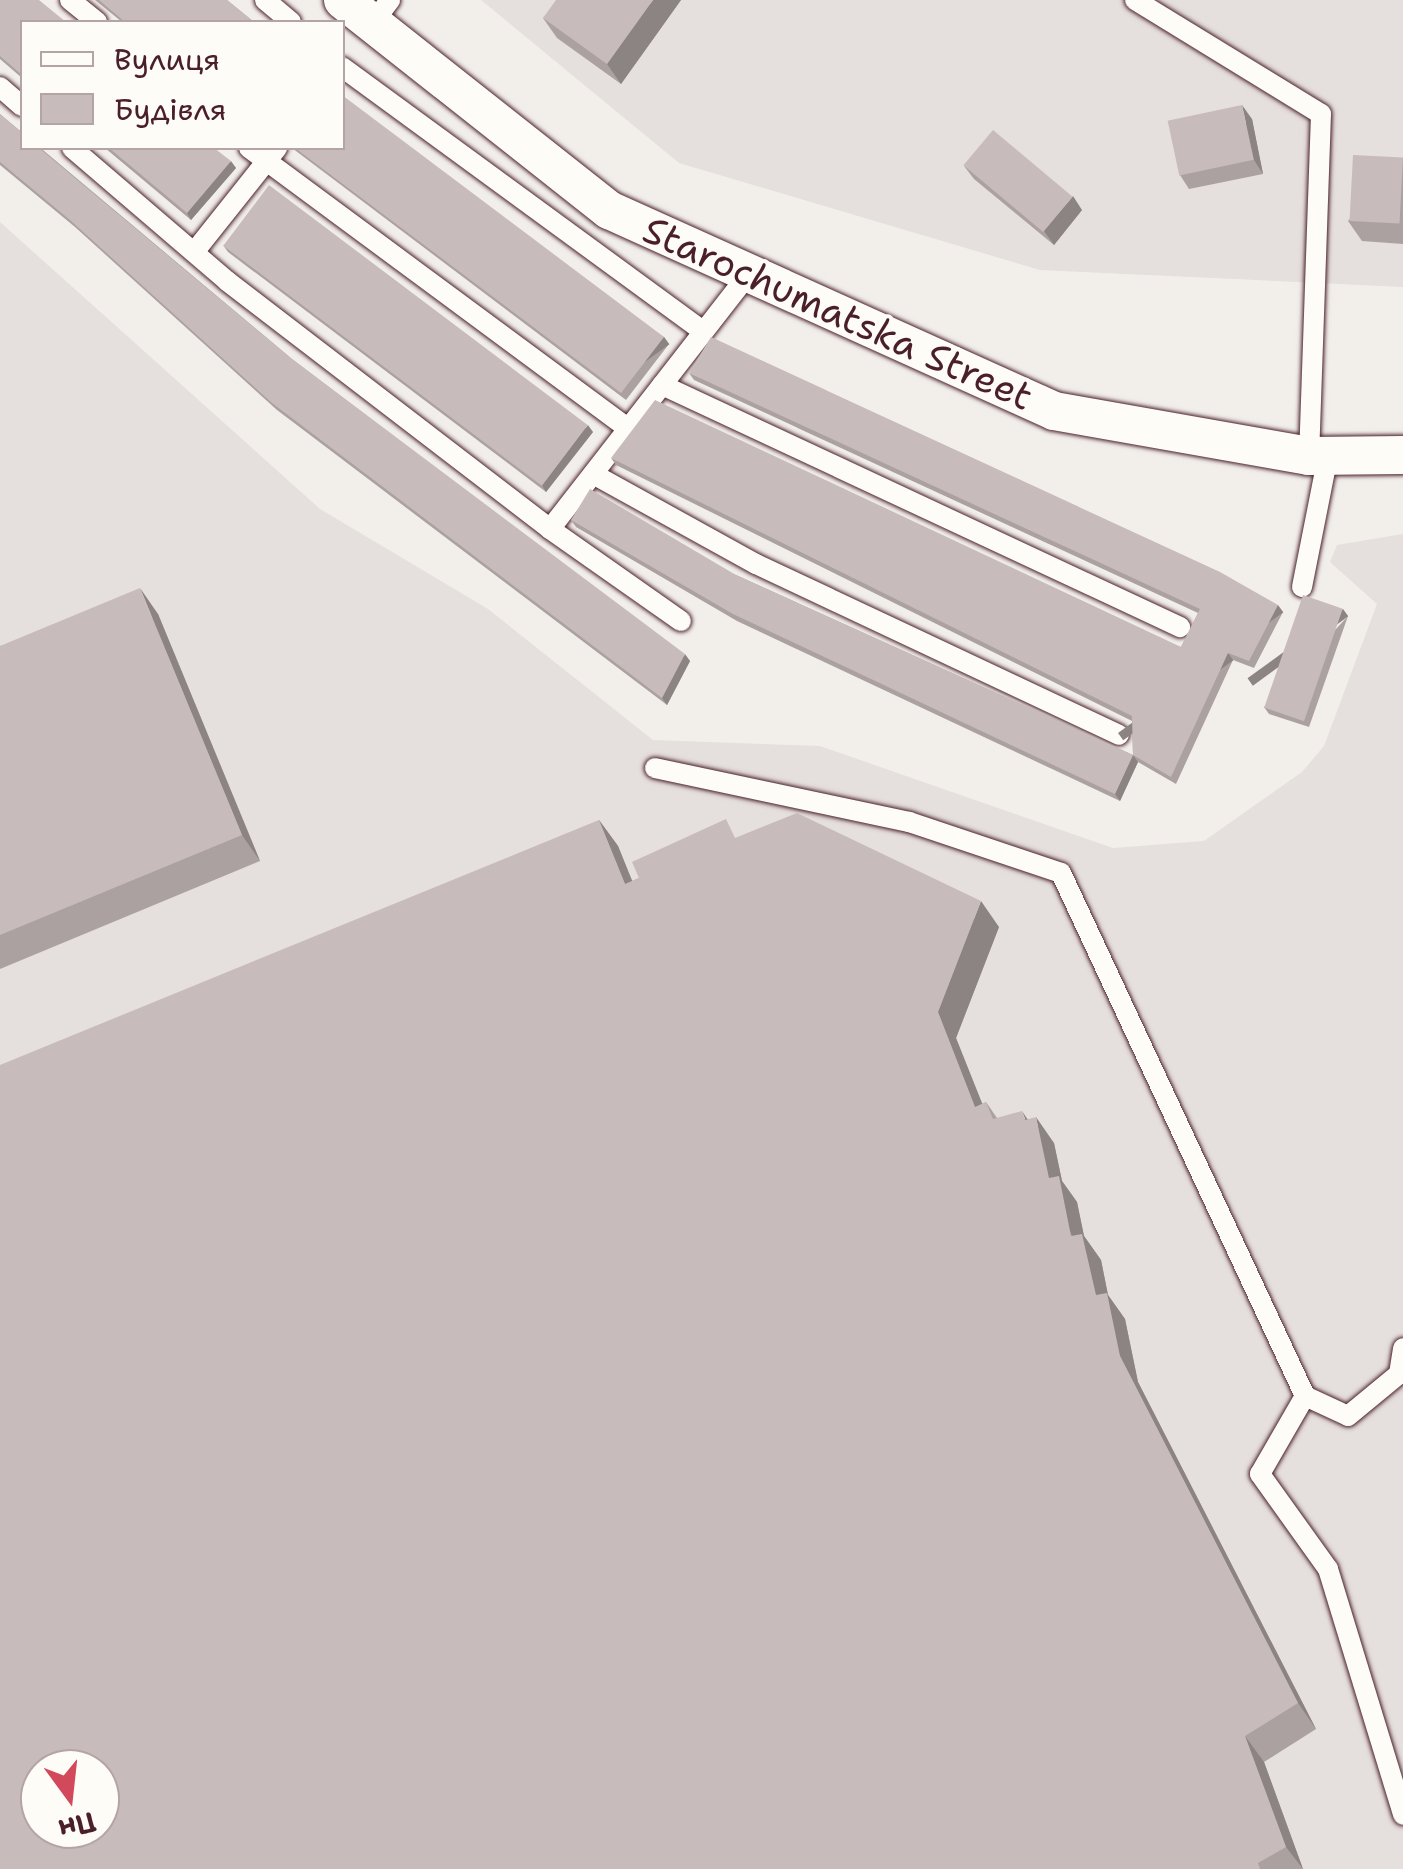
<!DOCTYPE html>
<meta charset="utf-8">
<style>
body{margin:0}
#map{position:relative;width:1403px;height:1869px;overflow:hidden;background:#f2efeb;font-family:"Shantell Sans",sans-serif}
div>[style]{position:absolute}
[style*='--x']{left:calc(var(--x)*1px);top:calc(var(--y)*1px);width:calc(var(--w)*1px);rotate:calc(var(--a)*1deg)}
.built>*{inset:0;background:#e5dfdd}
.roads{filter:drop-shadow(0 0 2px #4a1f2b) drop-shadow(0 0 2px #4a1f2b)}
.service>*{height:20px;margin:-10px;padding:0 10px;transform-origin:10px;border-radius:10px;background:#fdfcf7}
.minor>*{height:38px;margin:-19px;padding:0 19px;transform-origin:19px;border-radius:19px;background:#fdfcf7}
.wall>*{inset:0;background:#aca1a1}
.shaded-wall>*{inset:0;background:#8c8383;transform-origin:0 0}
.building>*{inset:0;background:#c8bbbb;transform-origin:0 0}
span{translate:-50% -50%;white-space:nowrap;text-align:center;line-height:1.15;-webkit-text-stroke:8px #fdfcf7;paint-order:stroke}
.street-label{font-size:38px;color:#4a1f2b}
.legend{position:absolute;left:20px;top:20px;width:325px;height:130px;box-sizing:border-box;background:#fdfcf7;border:2px solid #b5a4a5;margin:0;padding:12px 18px;list-style:none;font-size:30px;color:#4a1f2b}
.legend li{display:flex;align-items:center;gap:20px;height:50px}
.legend b{width:50px;border:2px solid #b5a4a5}
.north{position:absolute;left:20px;top:1749px;width:100px;height:100px;box-sizing:border-box;background:#fdfcf7;border:2px solid #b5a4a5;border-radius:50%;rotate:165deg;font-size:28px;font-weight:700;line-height:40px;text-align:center;color:#4a1f2b}
.north::after{content:'';display:block;margin:auto;width:35px;height:45px;background:#d1495b;clip-path:polygon(50% 0,100% 100%,50% 72%,0 100%)}
</style>
<div id="map">
<div class="built">
<div style="clip-path:polygon(481px 0,1403px 0,1403px 287px,1040px 270px,679px 163px)"></div>
<div style="clip-path:polygon(evenodd,0 222px,320px 509px,488px 609px,653px 740px,820px 746px,1113px 848px,1204px 841px,1302px 772px,1324px 746px,1377px 604px,1330px 562px,1337px 545px,1403px 534px,1403px 1869px,0 1869px,0 222px,40px 1769px,100px 1769px,100px 1829px,40px 1829px,40px 1769px)"></div>
</div>
<div class="roads">
<div class="service">
<div style="--x:70;--y:0;--w:35;--a:39"></div>
<div style="--x:265;--y:0;--w:34;--a:40"></div>
<div style="--x:1135;--y:0;--w:218;--a:31.5"></div>
<div style="--x:1321;--y:114;--w:342;--a:92"></div>
<div style="--x:372;--y:24;--w:30;--a:-53"></div>
<div style="--x:342;--y:67;--w:447;--a:36.2"></div>
<div style="--x:0;--y:87;--w:29;--a:41"></div>
<div style="--x:72;--y:148;--w:204;--a:40.6"></div>
<div style="--x:227;--y:281;--w:407;--a:37.5"></div>
<div style="--x:550;--y:529;--w:160;--a:35.1"></div>
<div style="--x:249;--y:148;--w:471;--a:36.5"></div>
<div style="--x:195;--y:251;--w:132;--a:-51.5"></div>
<div style="--x:662;--y:385;--w:572;--a:25.04"></div>
<div style="--x:593;--y:474;--w:186;--a:28.9"></div>
<div style="--x:756;--y:564;--w:401;--a:25.2"></div>
<div style="--x:550;--y:529;--w:324;--a:-52.1"></div>
<div style="--x:1302;--y:587;--w:134;--a:-78.8"></div>
<div style="--x:655;--y:768;--w:260;--a:12"></div>
<div style="--x:909;--y:822;--w:160;--a:18.5"></div>
<div style="--x:1061;--y:873;--w:577;--a:64.99"></div>
<div style="--x:1305;--y:1396;--w:47;--a:24.9"></div>
<div style="--x:1348;--y:1416;--w:66;--a:-39.5"></div>
<div style="--x:1399;--y:1374;--w:26;--a:-81"></div>
<div style="--x:1305;--y:1396;--w:90;--a:120"></div>
<div style="--x:1260;--y:1474;--w:117;--a:54.4"></div>
<div style="--x:1328;--y:1569;--w:257;--a:73"></div>
</div>
<div class="minor">
<div style="--x:343;--y:0;--w:339;--a:38.3"></div>
<div style="--x:609;--y:210;--w:488;--a:24.3"></div>
<div style="--x:1054;--y:411;--w:259;--a:10"></div>
<div style="--x:1309;--y:456;--w:94;--a:-0.6"></div>
</div>
</div>
<div class="wall">
<div style="clip-path:polygon(0 0,22px 22px,22px 78px,0 59px)"></div>
<div style="clip-path:polygon(95px 0,227px 0,254px 22px,122px 22px)"></div>
<div style="clip-path:polygon(681px 0,621px 84px,557px 38px,543px 18px)"></div>
<div style="clip-path:polygon(0 114px,292px 359px,690px 661px,667px 705px,277px 410px,75px 227px,0 165px)"></div>
<div style="clip-path:polygon(1252px 119px,1263px 174px,1189px 189px,1180px 175px)"></div>
<div style="clip-path:polygon(105px 148px,214px 148px,236px 168px,191px 220px)"></div>
<div style="clip-path:polygon(292px 148px,342px 148px,664px 337px,669px 344px,626px 400px)"></div>
<div style="clip-path:polygon(1403px 158px,1403px 244px,1362px 241px,1348px 221px)"></div>
<div style="clip-path:polygon(964px 166px,1082px 210px,1054px 245px,974px 179px)"></div>
<div style="clip-path:polygon(223px 245px,593px 432px,546px 492px,228px 252px)"></div>
<div style="clip-path:polygon(689px 373px,1283px 612px,1254px 668px,1233px 660px,1176px 784px,1138px 762px,1120px 801px,737px 621px,576px 527px,571px 520px,736px 575px,1133px 755px,1132px 721px,616px 465px,611px 458px,1181px 647px,1198px 613px,694px 380px)"></div>
<div style="clip-path:polygon(158px 614px,260px 861px,0 969px,0 646px)"></div>
<div style="clip-path:polygon(1348px 616px,1309px 727px,1269px 714px,1264px 707px)"></div>
<div style="clip-path:polygon(599px 820px,618px 846px,632px 881px,739px 837px,999px 927px,956px 1038px,982px 1104px,986px 1102px,997px 1118px,1028px 1119px,1054px 1143px,1062px 1181px,1077px 1202px,1084px 1236px,1101px 1260px,1108px 1295px,1125px 1319px,1138px 1382px,1316px 1729px,1264px 1762px,1303px 1869px,0 1869px)"></div>
</div>
<div class="shaded-wall">
<div style="clip-path:polygon(653px 0,681px 0,621px 84px,607px 64px)"></div>
<div style="clip-path:polygon(1242px 105px,1252px 119px,1263px 174px,1254px 160px)"></div>
<div style="clip-path:polygon(231px 161px,236px 168px,191px 220px,187px 213px)"></div>
<div style="clip-path:polygon(1073px 196px,1082px 210px,1054px 245px,1044px 231px)"></div>
<div style="left:664px;top:337px;width:9px;height:71px;rotate:54deg"></div>
<div style="clip-path:polygon(588px 425px,593px 432px,546px 492px,542px 485px)"></div>
<div style="clip-path:polygon(140px 588px,158px 614px,260px 861px,242px 835px)"></div>
<div style="left:1278px;top:605px;width:9px;height:63px;rotate:54deg"></div>
<div style="left:1343px;top:609px;width:9px;height:118px;rotate:54deg"></div>
<div style="left:1228px;top:653px;width:9px;height:136px;rotate:54deg"></div>
<div style="clip-path:polygon(685px 654px,690px 661px,667px 705px,662px 698px)"></div>
<div style="clip-path:polygon(1133px 755px,1138px 762px,1120px 801px,1115px 794px)"></div>
<div style="clip-path:polygon(599px 820px,618px 846px,644px 910px,625px 884px)"></div>
<div style="clip-path:polygon(981px 901px,999px 927px,956px 1038px,994px 1133px,975px 1107px,938px 1012px)"></div>
<div style="clip-path:polygon(1022px 1111px,1040px 1138px,1036px 1117px,1054px 1143px,1062px 1181px,1077px 1202px,1084px 1236px,1101px 1260px,1108px 1295px,1125px 1319px,1138px 1382px,1316px 1729px,1298px 1703px,1120px 1356px)"></div>
<div style="clip-path:polygon(1245px 1736px,1264px 1762px,1303px 1869px,1286px 1847px)"></div>
</div>
<div class="building">
<div style="clip-path:polygon(0 0,39px 0,66px 22px,22px 22px,22px 75px,0 56px)"></div>
<div style="clip-path:polygon(99px 0,227px 0,254px 22px,125px 22px)"></div>
<div style="clip-path:polygon(556px 0,653px 0,607px 64px,543px 18px)"></div>
<div style="clip-path:polygon(342px 95px,664px 337px,621px 393px,295px 148px,342px 148px)"></div>
<div style="left:1242px;top:105px;width:56px;height:76px;rotate:78deg"></div>
<div style="clip-path:polygon(0 114px,22px 133px,22px 148px,39px 148px,292px 359px,685px 654px,662px 698px,272px 403px,70px 220px,0 162px)"></div>
<div style="left:993px;top:130px;width:104px;height:46px;rotate:40deg"></div>
<div style="clip-path:polygon(109px 148px,214px 148px,231px 161px,187px 213px)"></div>
<div style="left:1353px;top:155px;width:50px;height:66px;rotate:3deg"></div>
<div style="left:269px;top:185px;width:399px;height:76px;rotate:37deg"></div>
<div style="clip-path:polygon(711px 337px,1220px 572px,1278px 605px,1249px 661px,1228px 653px,1171px 777px,1133px 755px,1132px 716px,611px 458px,655px 400px,1181px 647px,1200px 609px,689px 373px)"></div>
<div style="clip-path:polygon(590px 489px,736px 575px,1133px 755px,1115px 794px,733px 614px,571px 520px)"></div>
<div style="clip-path:polygon(140px 588px,242px 835px,0 935px,0 646px)"></div>
<div style="left:1303px;top:595px;width:42px;height:119px;rotate:19deg"></div>
<div style="clip-path:polygon(evenodd,797px 813px,981px 901px,938px 1012px,975px 1107px,986px 1102px,993px 1119px,1022px 1111px,1025px 1120px,1036px 1117px,1049px 1178px,1059px 1176px,1071px 1236px,1082px 1234px,1096px 1295px,1107px 1293px,1120px 1356px,1298px 1703px,1245px 1736px,1286px 1847px,1258px 1863px,1260px 1869px,0 1869px,0 1065px,599px 820px,625px 884px,639px 878px,632px 862px,726px 819px,735px 838px,797px 813px,40px 1769px,100px 1769px,100px 1829px,40px 1829px,40px 1769px)"></div>
</div>
<div class="street-label">
<span style="left:838px;top:313px;rotate:24deg">Starochumatska Street</span>
</div>
<ul class="legend">
<li><b style="height:12px;background:#fdfcf7"></b>Вулиця</li>
<li><b style="height:28px;background:#c8bbbb"></b>Будівля</li>
</ul>
<div class="north">Пн</div>
</div>
